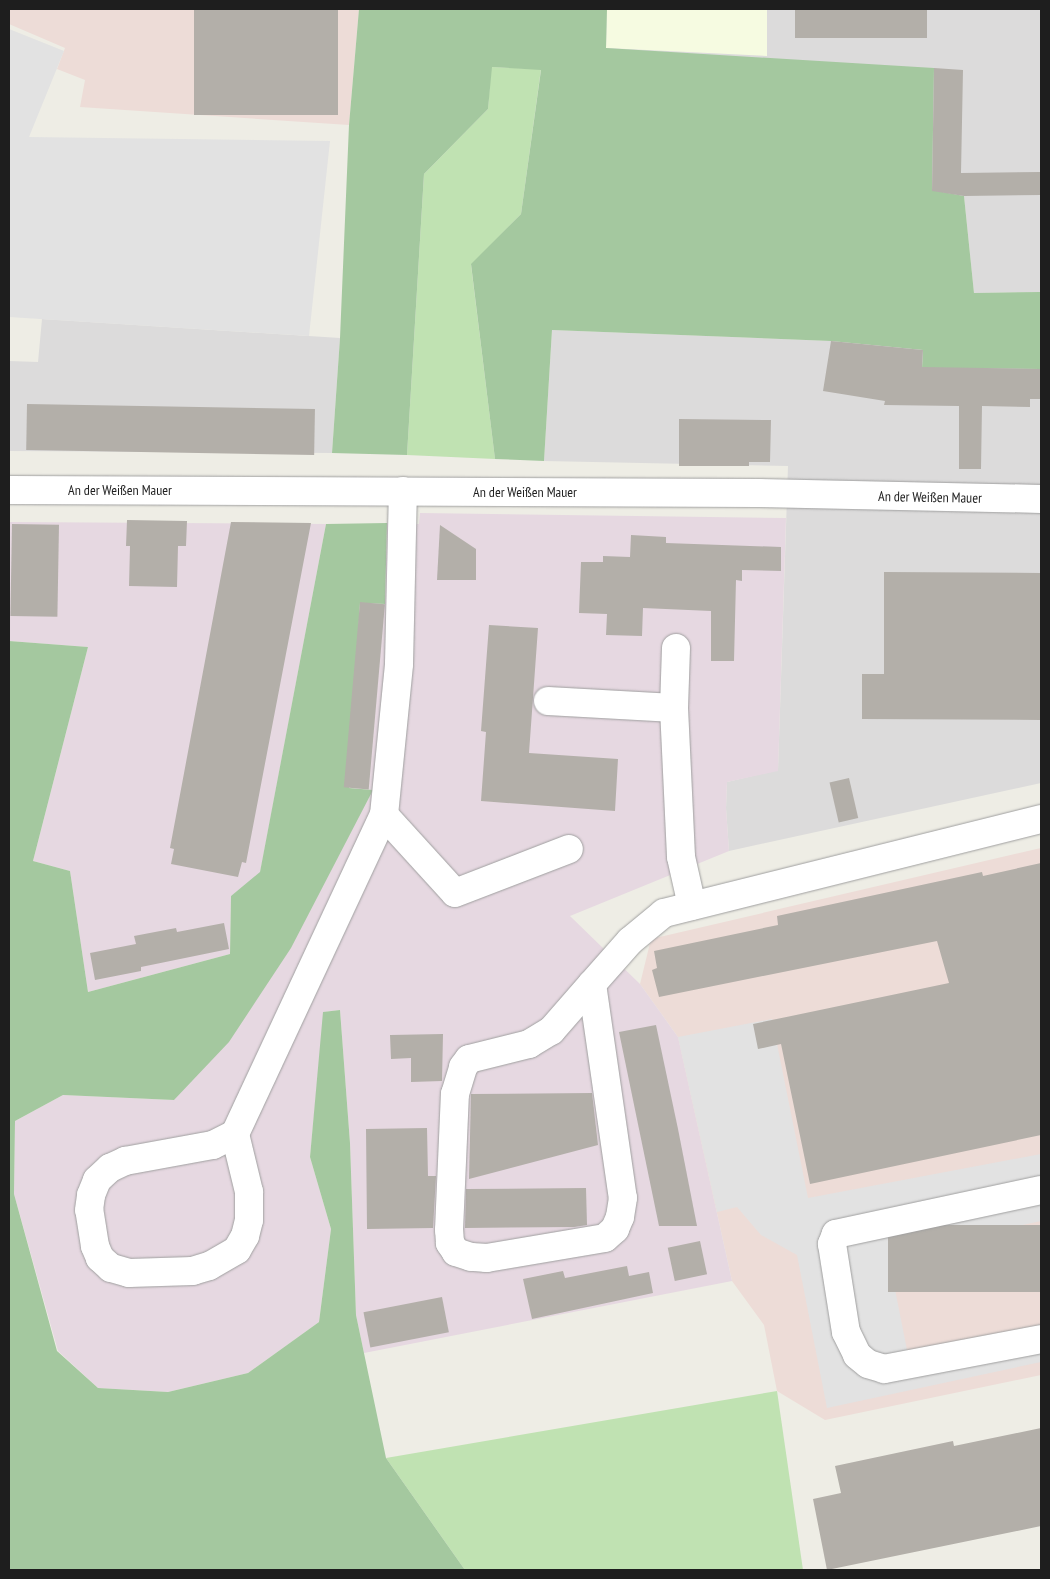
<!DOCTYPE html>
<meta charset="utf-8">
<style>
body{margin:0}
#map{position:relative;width:1050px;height:1579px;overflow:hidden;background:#eeede5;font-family:"PT Sans Narrow",sans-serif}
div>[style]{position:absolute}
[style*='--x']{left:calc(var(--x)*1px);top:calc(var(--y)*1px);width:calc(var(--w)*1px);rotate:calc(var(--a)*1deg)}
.residential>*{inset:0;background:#dcdbdb}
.commercial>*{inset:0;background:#eddcd7}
.industrial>*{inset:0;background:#e6d8e1}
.education>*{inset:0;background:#f6fbe1}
.grass>*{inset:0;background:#c0e2b2}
.forest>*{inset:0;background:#a4c89f}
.parking>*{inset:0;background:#e2e2e2}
.building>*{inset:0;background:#b3afa9;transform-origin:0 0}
.roads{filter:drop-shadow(0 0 1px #9f9f9f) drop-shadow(0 0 1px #9f9f9f)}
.minor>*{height:28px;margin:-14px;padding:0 14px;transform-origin:14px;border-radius:14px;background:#fff}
span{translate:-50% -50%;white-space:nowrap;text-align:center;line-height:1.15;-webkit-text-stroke:5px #fff;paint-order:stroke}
.street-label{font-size:14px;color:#1e1e1e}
.frame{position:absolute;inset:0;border:10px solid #1e1e1e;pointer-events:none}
</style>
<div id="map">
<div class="residential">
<div style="clip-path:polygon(607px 9px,1041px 9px,1041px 292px,974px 293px,964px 196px,932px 191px,606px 48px)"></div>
<div style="clip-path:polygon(42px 319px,340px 338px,332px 453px,9px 451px,9px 361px,38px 362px)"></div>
<div style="clip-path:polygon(552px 330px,831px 341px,923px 350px,922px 368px,1041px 369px,1041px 783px,729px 851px,726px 808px,727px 782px,778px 770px,788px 466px,544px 461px)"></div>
</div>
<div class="commercial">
<div style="clip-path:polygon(9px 9px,359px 9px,349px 125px,80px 107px,85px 80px,57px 69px,65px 48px,9px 24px)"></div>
<div style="clip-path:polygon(1041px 848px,1041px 1375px,825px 1420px,777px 1391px,764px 1325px,732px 1281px,678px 1037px,640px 984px,651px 939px)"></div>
</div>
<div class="industrial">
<div style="clip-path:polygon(420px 513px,786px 518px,778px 771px,727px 782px,726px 808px,729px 851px,570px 916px,640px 984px,678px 1037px,732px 1281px,364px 1353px,356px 1315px,350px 1143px,340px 1010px,324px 1012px,310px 1157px,331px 1229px,319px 1322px,248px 1373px,168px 1392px,98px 1388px,58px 1351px,14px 1194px,15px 1121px,63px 1095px,174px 1100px,373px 790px,349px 788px,360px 602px,385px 604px,387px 523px,419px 524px)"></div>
<div style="clip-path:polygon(9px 522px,326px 524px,260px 873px,231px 896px,230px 954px,88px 992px,70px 871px,33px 861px,88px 647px,9px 641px)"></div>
</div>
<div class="education">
<div style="clip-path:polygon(607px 9px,767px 9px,767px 56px,606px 48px)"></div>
</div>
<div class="grass">
<div style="clip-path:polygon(491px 67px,541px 69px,521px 214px,471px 265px,495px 459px,407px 455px,424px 174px,488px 109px)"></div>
<div style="clip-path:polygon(777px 1391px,803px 1570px,465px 1570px,386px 1458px)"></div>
</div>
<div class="forest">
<div style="clip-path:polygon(359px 9px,607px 9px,606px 48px,934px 68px,932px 190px,964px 196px,974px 293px,1041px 292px,1041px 369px,922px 368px,923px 350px,831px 341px,552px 330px,544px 461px,495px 459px,471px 264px,521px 214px,541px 70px,492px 67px,488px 109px,424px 174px,407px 455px,332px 453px,340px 338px,349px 125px)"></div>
<div style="clip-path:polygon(387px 523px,385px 604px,360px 603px,349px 788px,373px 790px,291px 948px,229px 1042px,174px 1100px,63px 1095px,15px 1121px,14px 1194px,57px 1351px,98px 1388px,168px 1392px,248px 1373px,319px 1322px,331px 1229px,310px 1157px,323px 1012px,340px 1010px,350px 1143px,356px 1315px,386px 1458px,465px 1570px,9px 1570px,9px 641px,88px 647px,33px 861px,70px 871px,88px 992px,230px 954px,231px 896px,260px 872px,326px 524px)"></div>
</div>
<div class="parking">
<div style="clip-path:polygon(9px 29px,64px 51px,29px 137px,330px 141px,309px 336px,9px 317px)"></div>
<div style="clip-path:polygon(772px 1019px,808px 1198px,1041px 1154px,1041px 1221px,888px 1254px,908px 1355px,1041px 1329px,1041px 1362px,827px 1408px,797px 1255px,761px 1235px,737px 1207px,717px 1212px,678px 1037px)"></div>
</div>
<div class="building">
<div style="left:194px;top:9px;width:144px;height:106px"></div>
<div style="left:795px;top:9px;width:132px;height:29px"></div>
<div style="clip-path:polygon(934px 68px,963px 70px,961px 173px,1041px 172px,1041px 195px,964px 196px,932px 191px)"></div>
<div style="clip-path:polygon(831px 341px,923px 350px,922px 367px,1041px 369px,1041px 399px,1030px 399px,1030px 407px,982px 406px,981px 469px,959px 469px,959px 406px,884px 405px,885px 401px,823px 391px)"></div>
<div style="left:27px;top:404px;width:288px;height:46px;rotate:1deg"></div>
<div style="clip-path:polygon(679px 419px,771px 420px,770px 462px,749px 462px,749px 466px,679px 466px)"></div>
<div style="clip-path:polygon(127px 520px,187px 521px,186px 546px,178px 546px,177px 587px,129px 586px,130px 546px,126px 546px)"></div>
<div style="clip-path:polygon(231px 522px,311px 523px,246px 863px,242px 862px,238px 877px,171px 864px,174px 849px,170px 848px)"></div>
<div style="left:12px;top:524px;width:47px;height:92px;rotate:1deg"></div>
<div style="clip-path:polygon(440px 525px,476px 549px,476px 580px,437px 580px)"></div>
<div style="clip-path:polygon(631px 535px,666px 537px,666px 543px,781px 547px,781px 571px,742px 570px,742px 581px,736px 580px,734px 661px,711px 661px,711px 611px,643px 608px,642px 636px,606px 635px,607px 614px,579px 613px,581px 562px,603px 562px,603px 556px,630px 557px)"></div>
<div style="clip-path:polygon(884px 572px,1041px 573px,1041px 720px,862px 719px,862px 674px,884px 674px)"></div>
<div style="left:360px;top:602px;width:25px;height:186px;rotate:5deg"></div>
<div style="clip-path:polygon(489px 625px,538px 628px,529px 753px,618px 759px,615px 811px,481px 801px,486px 732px,481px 731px)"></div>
<div style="left:849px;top:778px;width:41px;height:20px;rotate:77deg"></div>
<div style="clip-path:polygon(1041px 863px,1041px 1135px,810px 1184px,781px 1044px,758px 1049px,753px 1024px,949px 983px,937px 941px,659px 997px,652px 970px,657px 968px,654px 951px,778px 925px,777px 916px,982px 872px,983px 876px)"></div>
<div style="clip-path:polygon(224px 923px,229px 949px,141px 967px,141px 971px,95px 980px,90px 953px,136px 944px,134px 936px,176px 928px,177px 932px)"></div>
<div style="clip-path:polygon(656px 1025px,678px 1129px,697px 1226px,659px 1226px,619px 1032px)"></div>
<div style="clip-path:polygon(443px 1034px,442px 1081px,411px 1082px,411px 1058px,391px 1059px,390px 1035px)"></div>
<div style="clip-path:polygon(592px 1093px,598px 1145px,469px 1179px,471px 1094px)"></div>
<div style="clip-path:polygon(427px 1128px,428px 1176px,436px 1176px,433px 1228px,367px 1229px,366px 1129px)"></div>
<div style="clip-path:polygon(586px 1188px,587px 1225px,574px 1227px,465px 1228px,466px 1189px)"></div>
<div style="left:1041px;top:1225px;width:67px;height:153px;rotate:90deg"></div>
<div style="left:700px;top:1241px;width:34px;height:33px;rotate:78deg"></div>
<div style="clip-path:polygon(627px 1266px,629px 1276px,649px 1272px,653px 1293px,532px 1319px,523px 1279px,563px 1271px,565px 1278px)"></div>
<div style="left:442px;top:1297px;width:36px;height:80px;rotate:79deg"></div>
<div style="clip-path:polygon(1041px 1428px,1041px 1526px,827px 1570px,813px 1499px,841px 1493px,835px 1466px,953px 1441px,954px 1446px)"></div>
</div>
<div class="roads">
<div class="minor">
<div style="--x:9;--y:490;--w:750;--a:0.23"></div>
<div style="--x:759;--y:493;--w:282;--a:1.2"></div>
<div style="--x:676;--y:648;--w:60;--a:91.9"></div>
<div style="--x:674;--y:708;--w:149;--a:87.3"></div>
<div style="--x:681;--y:857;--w:50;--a:77.3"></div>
<div style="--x:548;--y:701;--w:126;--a:3.2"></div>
<div style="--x:384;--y:815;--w:105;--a:47.7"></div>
<div style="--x:455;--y:893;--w:122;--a:-21.1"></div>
<div style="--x:592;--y:984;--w:216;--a:81.8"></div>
<div style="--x:623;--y:1198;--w:19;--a:99"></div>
<div style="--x:620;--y:1217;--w:13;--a:113"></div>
<div style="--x:615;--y:1229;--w:13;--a:138"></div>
<div style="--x:605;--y:1238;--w:120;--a:170.4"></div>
<div style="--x:487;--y:1258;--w:16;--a:-176"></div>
<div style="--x:471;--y:1257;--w:16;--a:-162"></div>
<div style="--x:456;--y:1252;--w:11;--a:-124"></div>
<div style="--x:450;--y:1243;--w:13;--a:-94"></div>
<div style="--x:449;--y:1230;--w:136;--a:-87.5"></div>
<div style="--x:455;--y:1094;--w:28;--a:-73"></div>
<div style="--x:463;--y:1067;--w:10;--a:-53"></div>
<div style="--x:469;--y:1059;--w:62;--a:-14"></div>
<div style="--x:529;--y:1044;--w:26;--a:-31"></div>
<div style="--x:551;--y:1031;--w:62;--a:-48.9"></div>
<div style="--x:592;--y:984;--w:57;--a:-48.5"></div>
<div style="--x:630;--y:941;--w:44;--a:-39.5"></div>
<div style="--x:664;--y:913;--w:389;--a:-14"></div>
<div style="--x:235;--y:1134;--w:60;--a:76.4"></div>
<div style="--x:249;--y:1192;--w:28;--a:90"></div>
<div style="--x:249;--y:1220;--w:16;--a:104"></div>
<div style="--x:245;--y:1236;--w:16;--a:120"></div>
<div style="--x:237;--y:1250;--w:32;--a:150"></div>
<div style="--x:209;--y:1266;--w:17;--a:163"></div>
<div style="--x:193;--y:1271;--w:64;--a:178.2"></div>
<div style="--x:129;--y:1273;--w:19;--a:-164"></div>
<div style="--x:111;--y:1268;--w:15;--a:-138"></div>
<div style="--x:100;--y:1258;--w:13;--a:-113"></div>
<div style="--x:95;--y:1246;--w:36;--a:-99"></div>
<div style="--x:89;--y:1210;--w:15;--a:-82"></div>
<div style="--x:91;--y:1195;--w:16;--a:-68"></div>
<div style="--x:97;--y:1180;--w:18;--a:-43"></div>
<div style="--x:110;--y:1168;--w:17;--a:-25"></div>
<div style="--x:125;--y:1161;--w:89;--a:-10.3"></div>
<div style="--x:213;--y:1145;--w:25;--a:-27"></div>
<div style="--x:235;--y:1134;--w:352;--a:-65"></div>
<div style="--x:384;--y:815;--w:152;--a:-84.3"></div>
<div style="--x:399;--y:664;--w:173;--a:-88.7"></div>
<div style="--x:1041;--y:1190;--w:210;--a:167.9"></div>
<div style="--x:836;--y:1234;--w:11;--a:112"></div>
<div style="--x:832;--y:1244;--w:89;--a:81"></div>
<div style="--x:846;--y:1332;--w:25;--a:64"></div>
<div style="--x:857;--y:1355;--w:14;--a:39"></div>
<div style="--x:868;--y:1364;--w:17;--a:17"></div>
<div style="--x:884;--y:1369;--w:160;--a:-10.8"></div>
</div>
</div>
<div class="street-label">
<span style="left:120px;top:490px">An der Weißen Mauer</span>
<span style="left:525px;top:492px">An der Weißen Mauer</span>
<span style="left:930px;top:497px;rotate:1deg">An der Weißen Mauer</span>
</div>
<div class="frame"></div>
</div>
